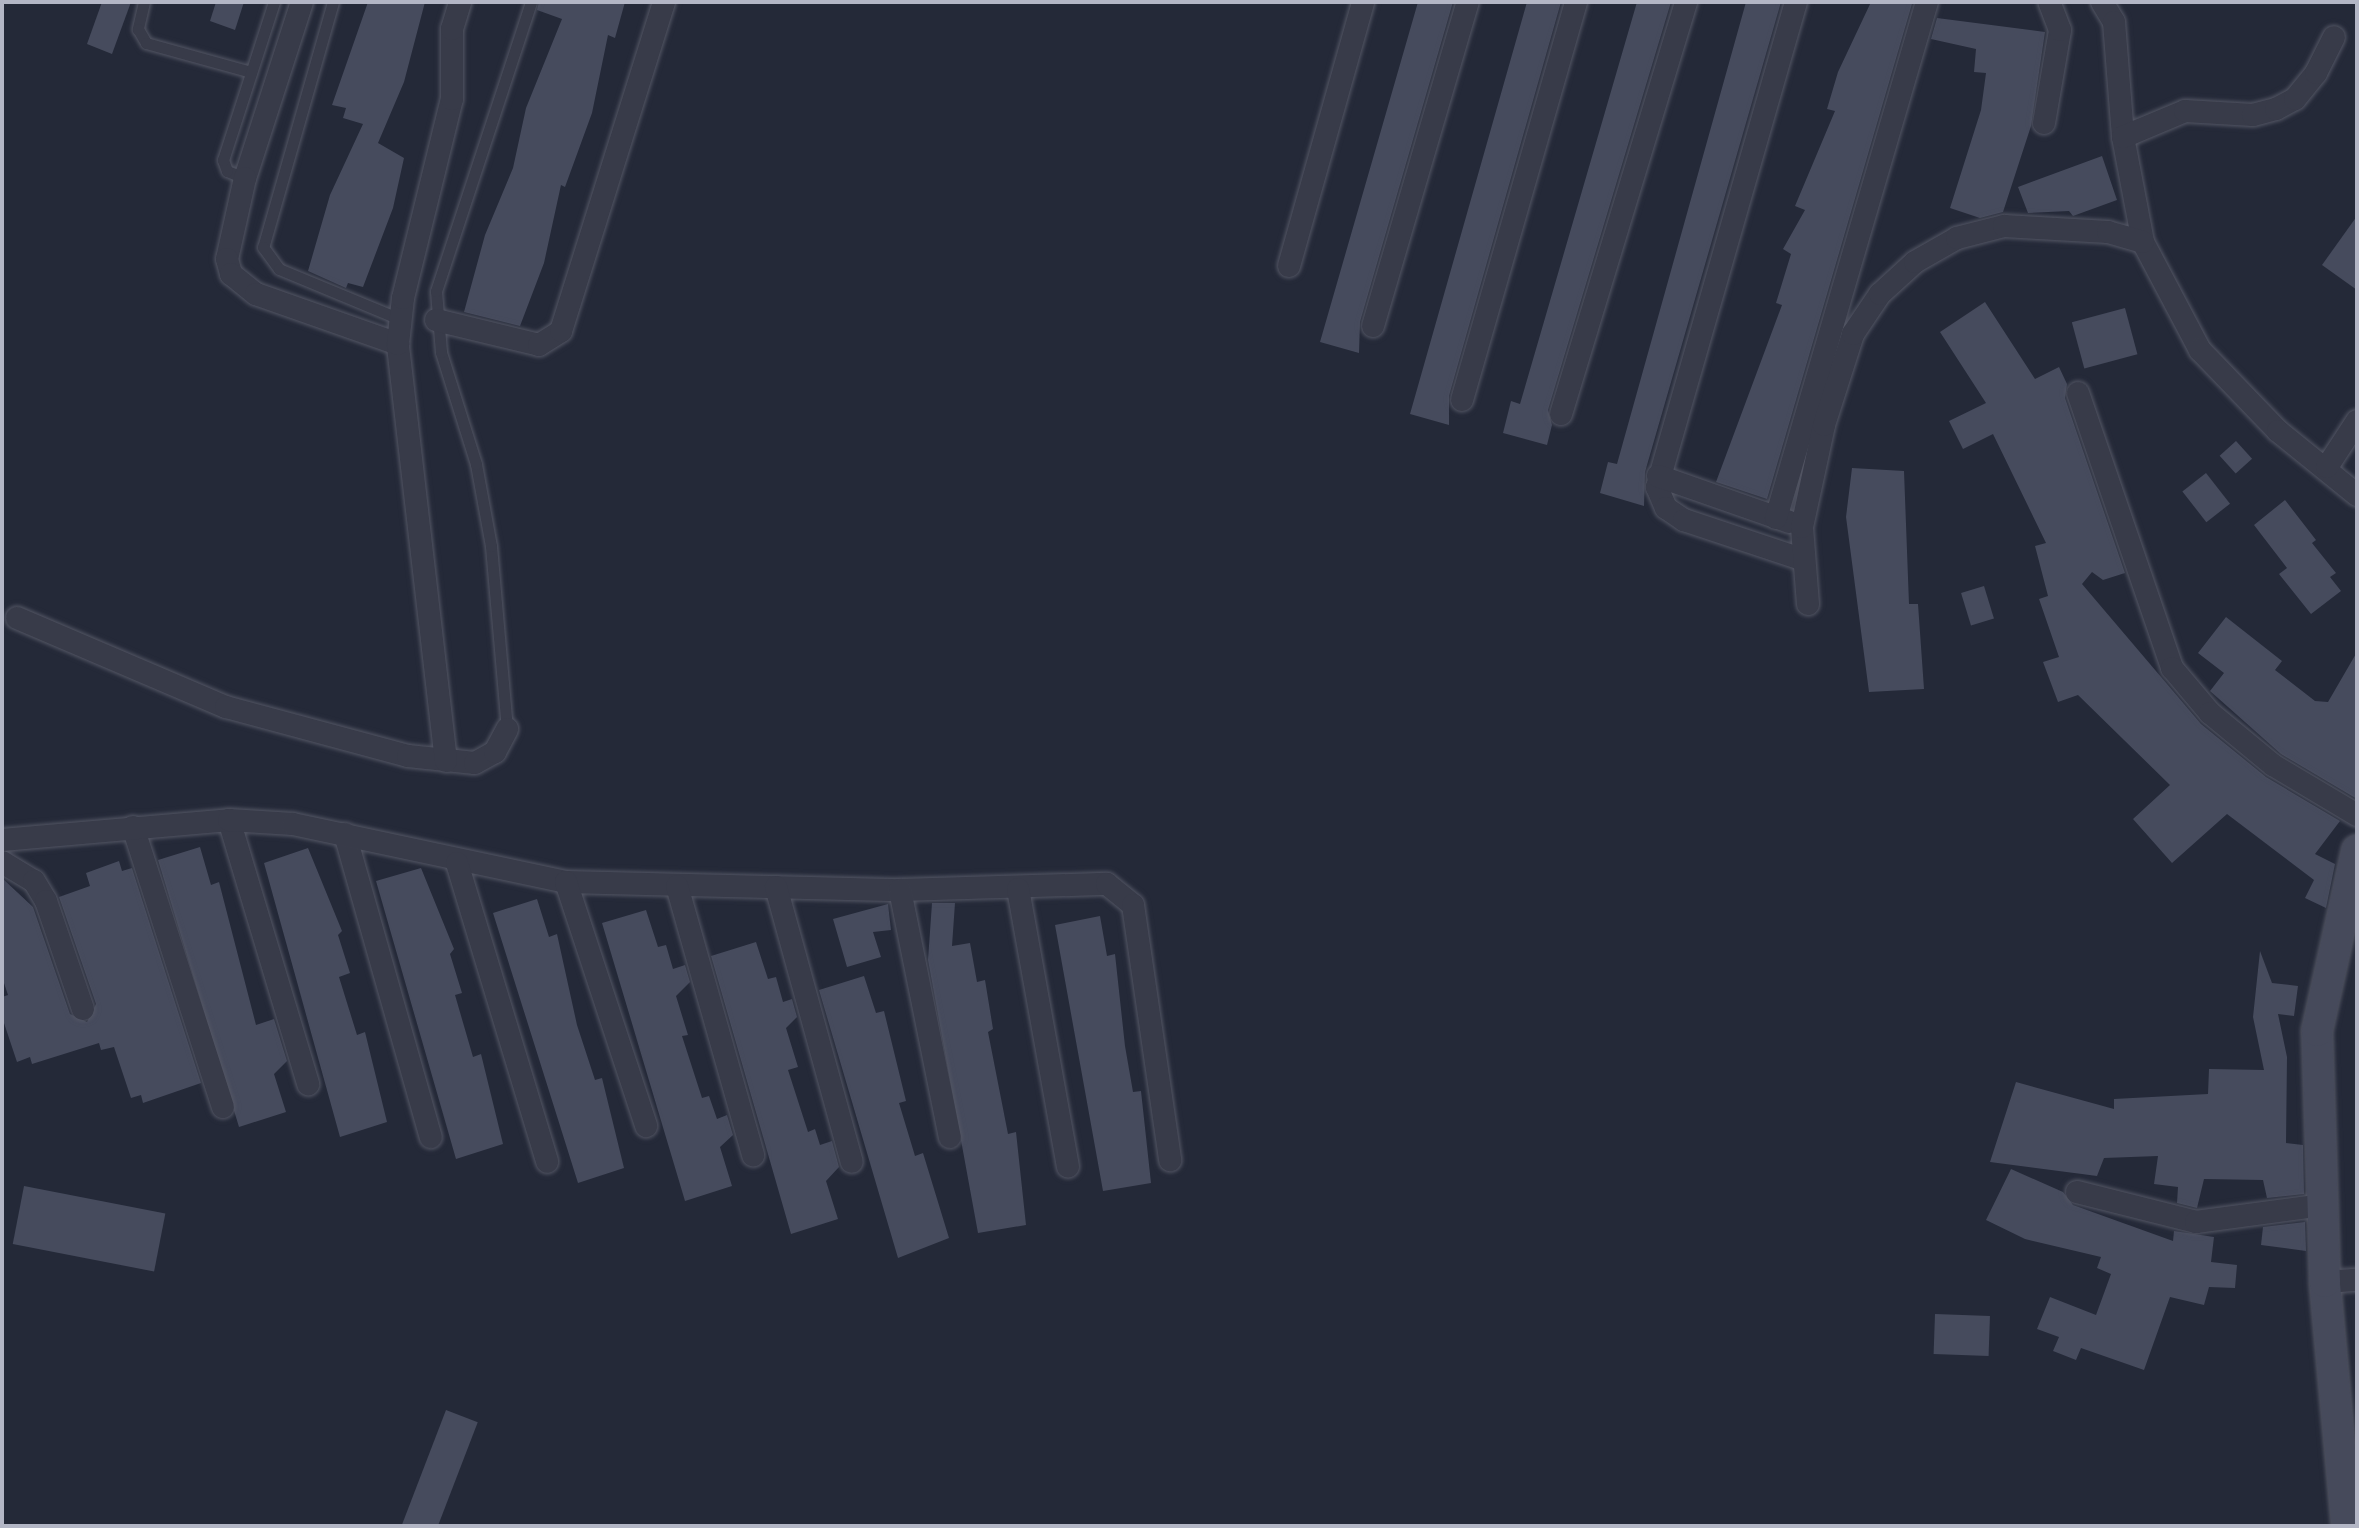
<!DOCTYPE html>
<style>
body{margin:0}
#map{position:relative;width:2359px;height:1528px;overflow:hidden;background:#242938;font-family:"Fira Sans Condensed",sans-serif}
div>[style]{position:absolute}
[style*='--x']{left:calc(var(--x)*1px);top:calc(var(--y)*1px);width:calc(var(--w)*1px);rotate:calc(var(--a)*1deg)}
.building>*{inset:0;background:#464b5d;transform-origin:0 0}
.roads{filter:drop-shadow(0 0 2px #535664) drop-shadow(0 0 2px #535664)}
.lane>*{height:11px;margin:-5.5px;padding:0 5.5px;transform-origin:5.5px;border-radius:5.5px;background:#383b49}
.street>*{height:22px;margin:-11px;padding:0 11px;transform-origin:11px;border-radius:11px;background:#383b49}
.secondary>*{height:30px;margin:-15px;padding:0 15px;transform-origin:15px;border-radius:15px;background:#464a5b}
span{translate:-50% -50%;white-space:nowrap;text-align:center;line-height:1.15;-webkit-text-stroke:8px #1d212e;paint-order:stroke}
.frame{position:absolute;inset:0;border:4px solid #b3b6c5;pointer-events:none}
</style>
<div id="map">
<div class="building">
<div style="clip-path:polygon(102px 2px,131px 2px,112px 54px,87px 44px)"></div>
<div style="clip-path:polygon(216px 2px,244px 2px,235px 30px,210px 21px)"></div>
<div style="clip-path:polygon(368px 2px,425px 2px,404px 82px,378px 143px,404px 158px,393px 208px,363px 287px,348px 283px,346px 288px,308px 271px,330px 195px,363px 124px,343px 118px,346px 108px,332px 105px)"></div>
<div style="clip-path:polygon(539px 2px,625px 2px,615px 38px,608px 35px,592px 113px,565px 187px,561px 185px,544px 263px,520px 326px,464px 312px,485px 235px,513px 168px,526px 108px,562px 19px,537px 10px)"></div>
<div style="clip-path:polygon(1418px 2px,1453px 2px,1360px 322px,1359px 353px,1320px 342px)"></div>
<div style="clip-path:polygon(1527px 2px,1561px 2px,1449px 396px,1449px 425px,1410px 414px)"></div>
<div style="clip-path:polygon(1637px 2px,1671px 2px,1548px 410px,1552px 425px,1547px 445px,1503px 433px,1511px 401px,1520px 404px)"></div>
<div style="clip-path:polygon(1746px 2px,1781px 2px,1645px 472px,1644px 506px,1600px 493px,1608px 462px,1617px 464px)"></div>
<div style="clip-path:polygon(1871px 2px,1912px 4px,1767px 499px,1716px 482px,1782px 305px,1776px 303px,1791px 254px,1783px 249px,1805px 210px,1795px 206px,1835px 111px,1827px 109px,1838px 72px)"></div>
<div style="clip-path:polygon(1937px 18px,2045px 32px,2031px 126px,2003px 212px,1980px 218px,1950px 208px,1981px 110px,1986px 73px,1974px 72px,1976px 49px,1931px 39px)"></div>
<div style="clip-path:polygon(2102px 156px,2117px 200px,2073px 216px,2069px 211px,2028px 213px,2018px 187px)"></div>
<div style="clip-path:polygon(2357px 216px,2357px 290px,2322px 265px)"></div>
<div style="clip-path:polygon(1985px 302px,2035px 379px,2059px 367px,2067px 384px,2065px 398px,2125px 573px,2103px 580px,2092px 572px,2082px 584px,2201px 724px,2266px 777px,2340px 821px,2315px 854px,2335px 864px,2326px 908px,2305px 898px,2314px 880px,2227px 814px,2172px 863px,2133px 819px,2170px 785px,2078px 695px,2058px 702px,2043px 662px,2059px 657px,2039px 599px,2048px 596px,2035px 546px,2046px 543px,1993px 434px,1963px 449px,1949px 421px,1986px 403px,1940px 332px)"></div>
<div style="left:2125px;top:308px;width:48px;height:55px;rotate:75deg"></div>
<div style="left:2236px;top:441px;width:24px;height:22px;rotate:48deg"></div>
<div style="clip-path:polygon(1852px 468px,1904px 471px,1909px 604px,1918px 604px,1924px 689px,1869px 692px,1846px 517px)"></div>
<div style="left:2206px;top:473px;width:39px;height:30px;rotate:52deg"></div>
<div style="clip-path:polygon(2285px 500px,2316px 540px,2312px 543px,2336px 573px,2330px 577px,2341px 591px,2311px 614px,2279px 574px,2287px 568px,2254px 525px)"></div>
<div style="left:1984px;top:586px;width:34px;height:24px;rotate:73deg"></div>
<div style="clip-path:polygon(2226px 617px,2282px 661px,2275px 670px,2315px 701px,2328px 702px,2357px 652px,2357px 799px,2281px 754px,2210px 691px,2224px 673px,2198px 653px)"></div>
<div style="clip-path:polygon(200px 847px,211px 885px,219px 882px,256px 1025px,274px 1019px,287px 1061px,274px 1074px,286px 1112px,239px 1127px,158px 860px)"></div>
<div style="clip-path:polygon(308px 848px,342px 931px,338px 935px,350px 973px,339px 977px,357px 1035px,365px 1032px,387px 1122px,340px 1137px,264px 863px)"></div>
<div style="clip-path:polygon(119px 861px,122px 871px,132px 868px,201px 1083px,143px 1103px,141px 1095px,131px 1098px,114px 1047px,101px 1050px,99px 1043px,32px 1064px,30px 1057px,17px 1062px,2px 1017px,2px 997px,8px 995px,2px 977px,2px 878px,33px 907px,70px 1014px,87px 1022px,96px 1004px,59px 897px,90px 886px,86px 873px)"></div>
<div style="clip-path:polygon(421px 868px,454px 949px,450px 954px,462px 993px,455px 995px,473px 1057px,481px 1054px,503px 1144px,456px 1159px,376px 881px)"></div>
<div style="clip-path:polygon(537px 899px,549px 937px,557px 934px,577px 1025px,595px 1080px,602px 1078px,624px 1168px,578px 1183px,493px 913px)"></div>
<div style="clip-path:polygon(932px 903px,955px 903px,952px 946px,970px 943px,977px 982px,985px 980px,993px 1029px,988px 1032px,1008px 1134px,1016px 1132px,1026px 1225px,978px 1233px,928px 960px)"></div>
<div style="clip-path:polygon(888px 904px,891px 930px,873px 932px,881px 957px,847px 967px,833px 919px)"></div>
<div style="clip-path:polygon(646px 910px,658px 947px,666px 945px,673px 969px,685px 965px,690px 982px,676px 996px,688px 1035px,682px 1036px,702px 1098px,709px 1096px,717px 1119px,727px 1115px,733px 1135px,720px 1147px,732px 1186px,685px 1201px,602px 923px)"></div>
<div style="clip-path:polygon(1100px 916px,1107px 956px,1115px 954px,1125px 1046px,1133px 1092px,1141px 1091px,1151px 1183px,1103px 1191px,1055px 925px)"></div>
<div style="clip-path:polygon(756px 942px,768px 979px,776px 977px,783px 1002px,792px 999px,797px 1017px,786px 1028px,798px 1067px,788px 1070px,808px 1132px,815px 1129px,820px 1145px,832px 1141px,839px 1167px,826px 1181px,838px 1219px,791px 1234px,711px 956px)"></div>
<div style="clip-path:polygon(2260px 951px,2272px 983px,2298px 986px,2294px 1016px,2278px 1014px,2287px 1057px,2286px 1143px,2303px 1145px,2304px 1194px,2267px 1198px,2263px 1180px,2204px 1179px,2197px 1208px,2177px 1203px,2178px 1187px,2154px 1184px,2158px 1156px,2104px 1158px,2097px 1176px,1990px 1162px,2016px 1082px,2114px 1109px,2114px 1099px,2208px 1094px,2209px 1069px,2264px 1070px,2253px 1017px)"></div>
<div style="clip-path:polygon(864px 976px,876px 1013px,884px 1011px,906px 1101px,899px 1103px,915px 1156px,923px 1153px,949px 1238px,898px 1258px,819px 990px)"></div>
<div style="clip-path:polygon(2011px 1169px,2063px 1192px,2073px 1205px,2173px 1241px,2174px 1231px,2214px 1237px,2211px 1262px,2237px 1265px,2235px 1288px,2209px 1287px,2204px 1305px,2170px 1297px,2144px 1370px,2081px 1348px,2076px 1360px,2053px 1351px,2059px 1337px,2037px 1329px,2050px 1297px,2096px 1315px,2111px 1274px,2097px 1268px,2101px 1257px,2025px 1239px,1986px 1220px)"></div>
<div style="left:24px;top:1186px;width:144px;height:59px;rotate:11deg"></div>
<div style="clip-path:polygon(2305px 1222px,2306px 1251px,2261px 1245px,2263px 1227px)"></div>
<div style="left:1935px;top:1314px;width:55px;height:40px;rotate:2deg"></div>
<div style="left:446px;top:1410px;width:34px;height:125px;rotate:21deg"></div>
</div>
<div class="roads">
<div class="lane">
<div style="--x:144;--y:2;--w:28;--a:103"></div>
<div style="--x:138;--y:29;--w:16;--a:60"></div>
<div style="--x:146;--y:43;--w:109;--a:15.4"></div>
<div style="--x:333;--y:2;--w:255;--a:105.9"></div>
<div style="--x:263;--y:247;--w:27;--a:54"></div>
<div style="--x:279;--y:269;--w:131;--a:22.5"></div>
<div style="--x:245;--y:178;--w:19;--a:-159"></div>
<div style="--x:227;--y:171;--w:12;--a:-110"></div>
<div style="--x:223;--y:160;--w:166;--a:-72.1"></div>
<div style="--x:507;--y:729;--w:184;--a:-95"></div>
<div style="--x:491;--y:546;--w:83;--a:-100.4"></div>
<div style="--x:476;--y:464;--w:117;--a:-107.4"></div>
<div style="--x:441;--y:352;--w:61;--a:-94.7"></div>
<div style="--x:436;--y:291;--w:304;--a:-71.8"></div>
</div>
<div class="street">
<div style="--x:302;--y:2;--w:185;--a:107.9"></div>
<div style="--x:245;--y:178;--w:83;--a:102.5"></div>
<div style="--x:227;--y:259;--w:16;--a:75"></div>
<div style="--x:231;--y:274;--w:32;--a:39"></div>
<div style="--x:256;--y:294;--w:151;--a:19.4"></div>
<div style="--x:1796;--y:2;--w:505;--a:105.99"></div>
<div style="--x:1657;--y:487;--w:23;--a:67"></div>
<div style="--x:1666;--y:508;--w:22;--a:34"></div>
<div style="--x:1684;--y:520;--w:123;--a:18.4"></div>
<div style="--x:2102;--y:2;--w:23;--a:59"></div>
<div style="--x:2114;--y:22;--w:115;--a:85.5"></div>
<div style="--x:2123;--y:137;--w:107;--a:79.2"></div>
<div style="--x:2143;--y:242;--w:122;--a:62.2"></div>
<div style="--x:2200;--y:350;--w:112;--a:46.1"></div>
<div style="--x:2278;--y:431;--w:102;--a:39"></div>
<div style="--x:2044;--y:123;--w:94;--a:-80.2"></div>
<div style="--x:2060;--y:30;--w:30;--a:-111"></div>
<div style="--x:2123;--y:137;--w:67;--a:-22.8"></div>
<div style="--x:2185;--y:111;--w:68;--a:3.4"></div>
<div style="--x:2253;--y:115;--w:24;--a:-15"></div>
<div style="--x:2276;--y:109;--w:21;--a:-28"></div>
<div style="--x:2295;--y:99;--w:33;--a:-51"></div>
<div style="--x:2316;--y:73;--w:40;--a:-63.4"></div>
<div style="--x:1289;--y:266;--w:274;--a:-74.3"></div>
<div style="--x:436;--y:320;--w:106;--a:13.6"></div>
<div style="--x:539;--y:345;--w:26;--a:-32"></div>
<div style="--x:561;--y:331;--w:345;--a:-72.6"></div>
<div style="--x:1373;--y:326;--w:338;--a:-73.7"></div>
<div style="--x:2078;--y:393;--w:291;--a:71.1"></div>
<div style="--x:2172;--y:668;--w:59;--a:49.8"></div>
<div style="--x:2210;--y:713;--w:82;--a:39.5"></div>
<div style="--x:2273;--y:765;--w:98;--a:30.8"></div>
<div style="--x:1462;--y:400;--w:414;--a:-74"></div>
<div style="--x:1561;--y:414;--w:431;--a:-73.1"></div>
<div style="--x:2327;--y:467;--w:55;--a:-56.9"></div>
<div style="--x:1658;--y:476;--w:139;--a:19.3"></div>
<div style="--x:1776;--y:518;--w:538;--a:-73.69"></div>
<div style="--x:1808;--y:604;--w:77;--a:-94.5"></div>
<div style="--x:1802;--y:527;--w:104;--a:-77.8"></div>
<div style="--x:1824;--y:425;--w:96;--a:-72.3"></div>
<div style="--x:1853;--y:334;--w:48;--a:-56"></div>
<div style="--x:1880;--y:294;--w:47;--a:-42.4"></div>
<div style="--x:1915;--y:262;--w:48;--a:-29.7"></div>
<div style="--x:1957;--y:238;--w:49;--a:-14.3"></div>
<div style="--x:2004;--y:226;--w:104;--a:3.3"></div>
<div style="--x:2108;--y:232;--w:36;--a:16"></div>
<div style="--x:17;--y:618;--w:227;--a:23.1"></div>
<div style="--x:226;--y:707;--w:188;--a:15.1"></div>
<div style="--x:408;--y:756;--w:67;--a:6"></div>
<div style="--x:475;--y:763;--w:23;--a:-29"></div>
<div style="--x:495;--y:752;--w:26;--a:-62"></div>
<div style="--x:446;--y:761;--w:420;--a:-96.6"></div>
<div style="--x:398;--y:344;--w:46;--a:-83.8"></div>
<div style="--x:403;--y:298;--w:205;--a:-76.2"></div>
<div style="--x:452;--y:99;--w:70;--a:-90"></div>
<div style="--x:452;--y:29;--w:28;--a:-73"></div>
<div style="--x:229;--y:820;--w:276;--a:73.3"></div>
<div style="--x:133;--y:827;--w:294;--a:72.2"></div>
<div style="--x:345;--y:834;--w:315;--a:74.2"></div>
<div style="--x:2;--y:840;--w:228;--a:-5"></div>
<div style="--x:229;--y:820;--w:64;--a:3.6"></div>
<div style="--x:293;--y:824;--w:279;--a:12"></div>
<div style="--x:566;--y:882;--w:334;--a:1.4"></div>
<div style="--x:900;--y:890;--w:207;--a:-1.7"></div>
<div style="--x:1107;--y:884;--w:33;--a:39"></div>
<div style="--x:1133;--y:905;--w:258;--a:81.7"></div>
<div style="--x:2;--y:862;--w:37;--a:31"></div>
<div style="--x:34;--y:881;--w:23;--a:59"></div>
<div style="--x:46;--y:901;--w:114;--a:71.1"></div>
<div style="--x:457;--y:863;--w:312;--a:73.2"></div>
<div style="--x:566;--y:882;--w:257;--a:71.8"></div>
<div style="--x:677;--y:886;--w:280;--a:74.2"></div>
<div style="--x:776;--y:887;--w:285;--a:74.6"></div>
<div style="--x:1018;--y:889;--w:282;--a:79.8"></div>
<div style="--x:900;--y:890;--w:252;--a:78.6"></div>
<div style="--x:2077;--y:1192;--w:123;--a:14.1"></div>
<div style="--x:2196;--y:1222;--w:129;--a:-7.6"></div>
<div style="--x:2325;--y:1282;--w:32;--a:-4"></div>
</div>
<div class="secondary">
<div style="--x:2347;--y:1526;--w:245;--a:-95.2"></div>
<div style="--x:2325;--y:1282;--w:251;--a:-91.8"></div>
<div style="--x:2317;--y:1031;--w:185;--a:-77.5"></div>
</div>
</div>
<div class="frame"></div>
</div>
